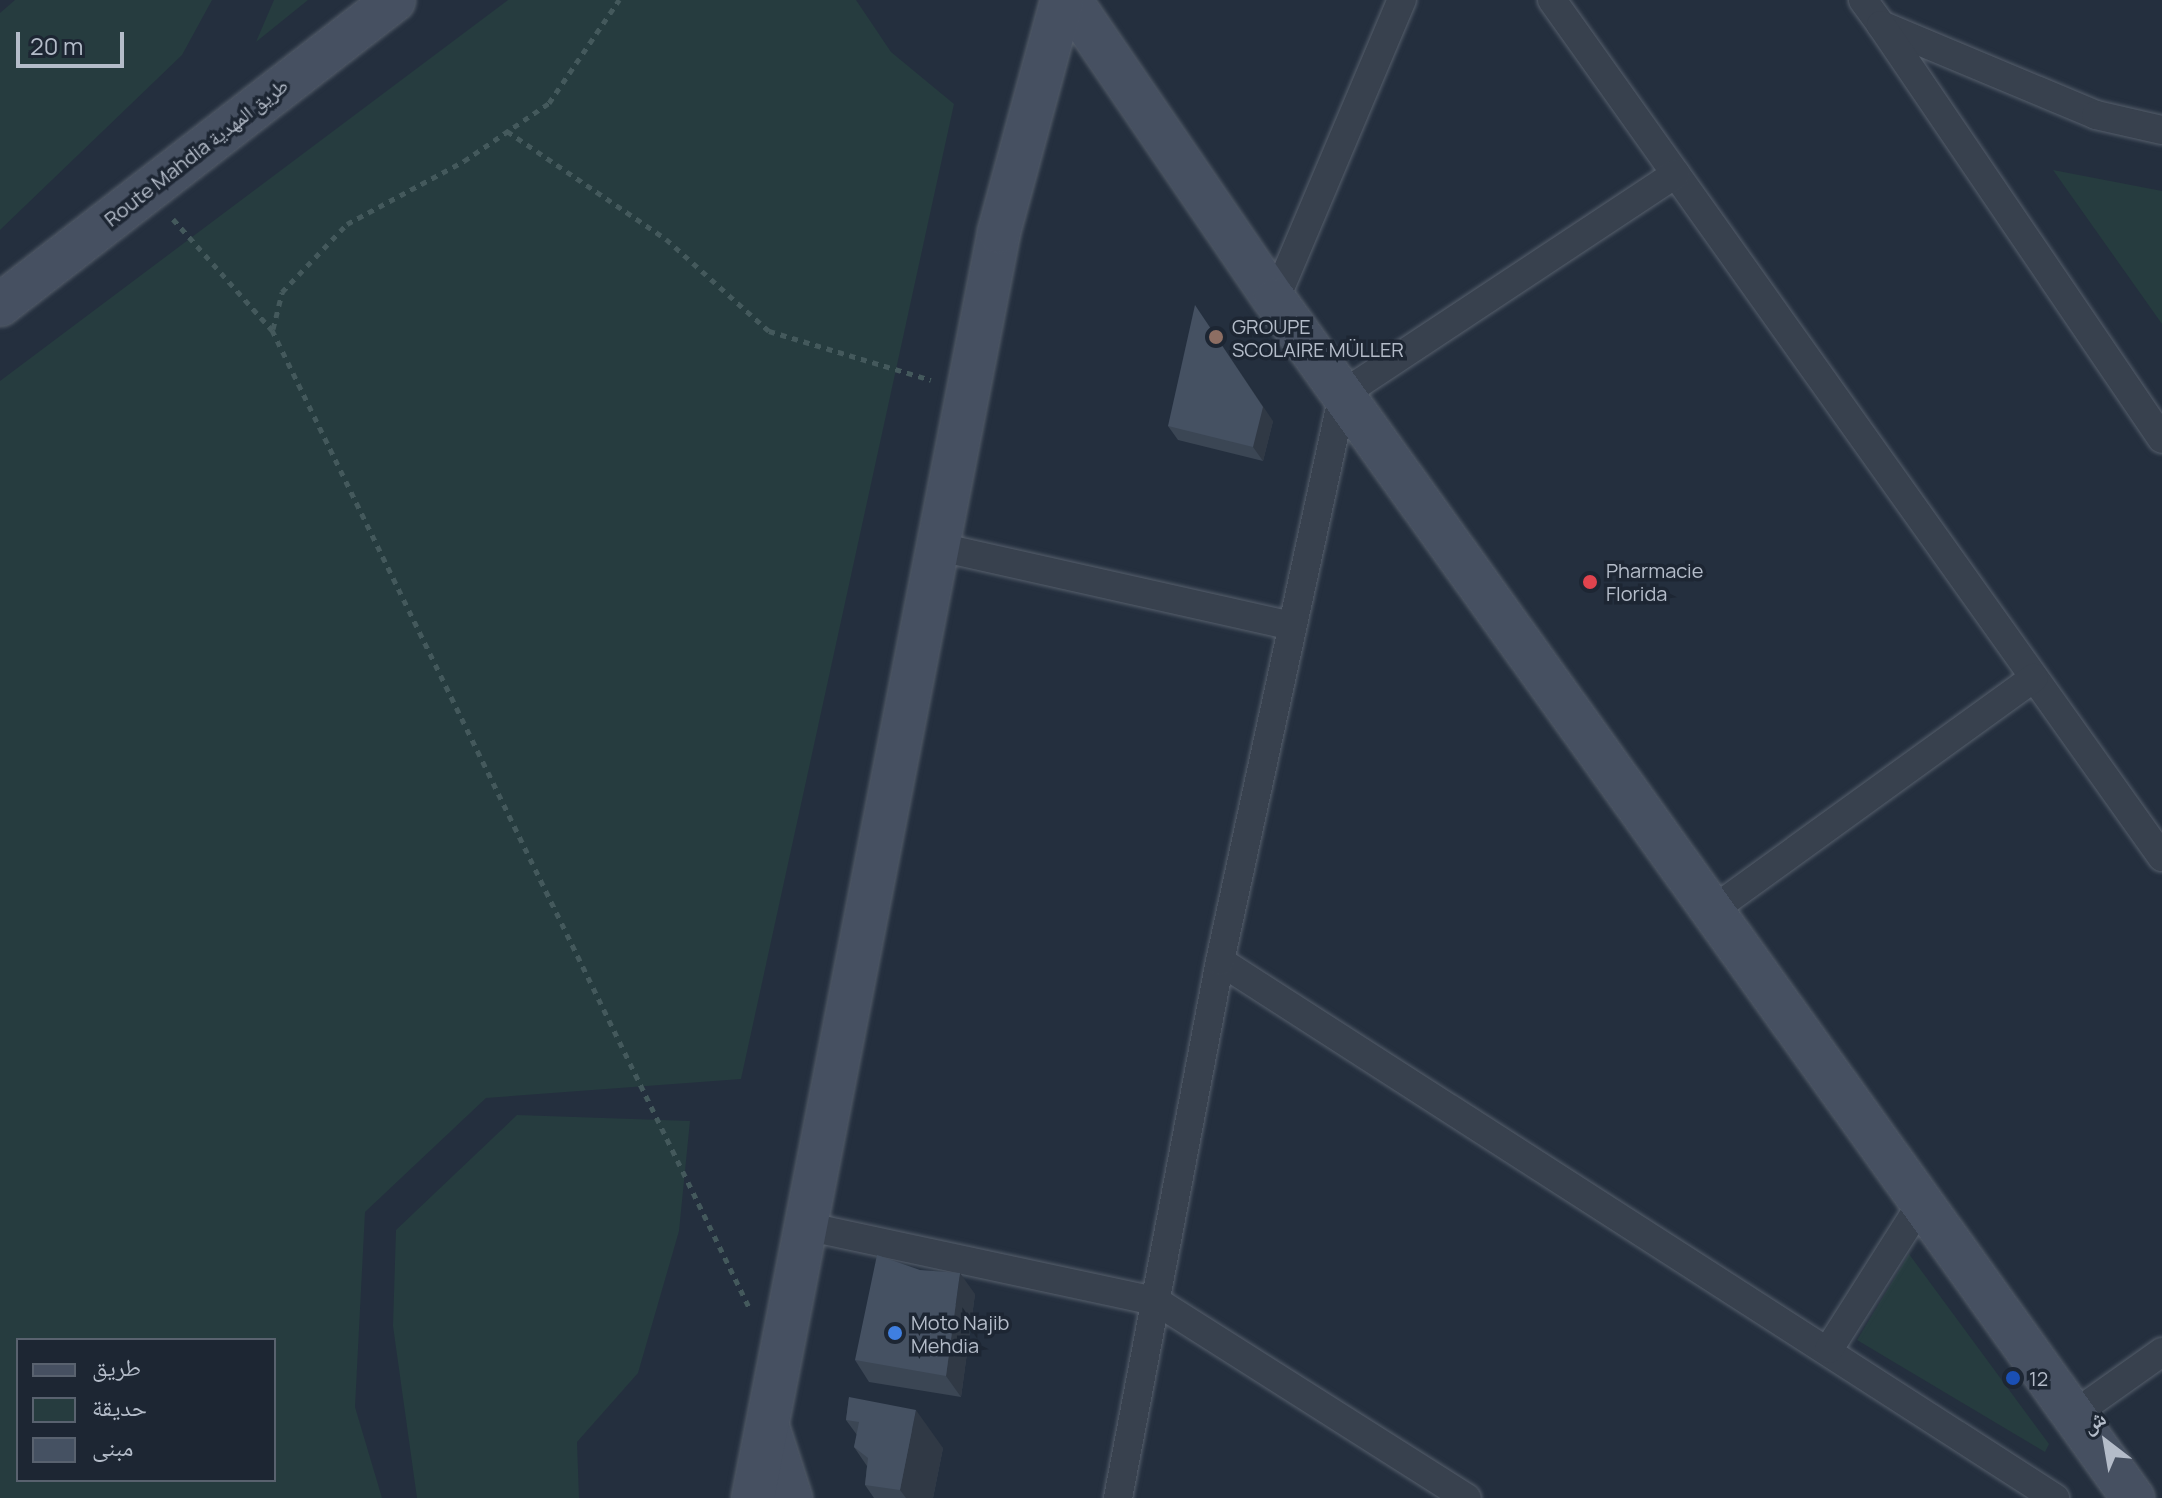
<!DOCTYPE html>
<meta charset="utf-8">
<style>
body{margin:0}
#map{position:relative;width:2162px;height:1498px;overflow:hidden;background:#242f3e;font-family:Manrope,"Noto Naskh Arabic",sans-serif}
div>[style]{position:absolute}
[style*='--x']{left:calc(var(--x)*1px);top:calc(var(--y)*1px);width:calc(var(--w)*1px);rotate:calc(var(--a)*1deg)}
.green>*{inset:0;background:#263c3f}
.path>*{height:5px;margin-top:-2.5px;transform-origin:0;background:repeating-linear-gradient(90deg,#44595c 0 6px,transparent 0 12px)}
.roads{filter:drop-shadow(0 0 2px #565f6c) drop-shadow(0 0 2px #565f6c)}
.street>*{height:28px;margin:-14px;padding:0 14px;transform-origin:14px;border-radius:14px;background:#38414e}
.secondary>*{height:42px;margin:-21px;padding:0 21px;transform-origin:21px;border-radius:21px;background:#465061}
.wall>*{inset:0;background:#3b4654}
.shaded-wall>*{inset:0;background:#303945}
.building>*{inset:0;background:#455162}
.dots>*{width:22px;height:22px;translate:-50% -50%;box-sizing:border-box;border:4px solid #1d2633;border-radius:50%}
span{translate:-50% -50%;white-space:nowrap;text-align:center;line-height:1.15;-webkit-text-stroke:7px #1d2633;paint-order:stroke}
.street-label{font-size:20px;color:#b4bcc9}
.poi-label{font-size:20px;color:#b4bcc9}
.left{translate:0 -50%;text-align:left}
.legend{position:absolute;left:16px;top:1338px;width:260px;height:144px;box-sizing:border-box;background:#1d2633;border:2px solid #59626f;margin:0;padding:10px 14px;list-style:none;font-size:24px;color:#b4bcc9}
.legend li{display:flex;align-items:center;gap:16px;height:40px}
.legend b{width:40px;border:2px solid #59626f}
.north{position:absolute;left:2066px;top:1402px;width:80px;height:80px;-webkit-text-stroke:6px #1d2633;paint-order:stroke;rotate:329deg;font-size:22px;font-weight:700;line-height:32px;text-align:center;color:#b4bcc9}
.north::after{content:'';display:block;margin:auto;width:28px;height:36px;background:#b4bcc9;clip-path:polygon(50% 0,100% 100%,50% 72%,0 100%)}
.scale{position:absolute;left:16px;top:32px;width:108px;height:36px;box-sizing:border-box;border:4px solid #b4bcc9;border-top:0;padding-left:10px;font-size:24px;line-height:28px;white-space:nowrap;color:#b4bcc9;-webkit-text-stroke:6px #1d2633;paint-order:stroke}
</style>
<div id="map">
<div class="green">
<div style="clip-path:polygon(15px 0,212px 0,182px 55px,0 230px,0 13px)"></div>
<div style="clip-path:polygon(274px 0,308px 0,256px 42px)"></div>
<div style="clip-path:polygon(evenodd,508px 0,856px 0,891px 52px,954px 104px,741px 1079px,486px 1098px,365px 1212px,355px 1407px,382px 1498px,0 1498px,0 381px,508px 0,18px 1340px,274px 1340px,274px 1480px,18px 1480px,18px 1340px)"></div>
<div style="clip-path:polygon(2053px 170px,2162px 191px,2162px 324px)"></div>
<div style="clip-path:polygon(517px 1115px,690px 1121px,679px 1231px,638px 1373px,577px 1442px,579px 1498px,417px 1498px,393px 1326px,396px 1230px)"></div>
<div style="clip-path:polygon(1909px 1254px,2049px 1444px,2045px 1452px,1857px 1340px)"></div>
</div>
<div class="path">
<div style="--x:507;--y:131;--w:192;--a:34.2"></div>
<div style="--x:666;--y:239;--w:138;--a:41.8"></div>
<div style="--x:769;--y:331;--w:169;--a:16.8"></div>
<div style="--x:173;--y:219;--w:149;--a:48.3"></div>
<div style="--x:272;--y:330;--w:1089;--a:63.98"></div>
<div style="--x:273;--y:329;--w:38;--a:-76"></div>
<div style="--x:282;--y:292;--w:94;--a:-46.3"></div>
<div style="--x:347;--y:224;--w:133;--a:-28.3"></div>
<div style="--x:464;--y:161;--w:103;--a:-34.3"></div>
<div style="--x:549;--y:103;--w:125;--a:-55.8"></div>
</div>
<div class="roads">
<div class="street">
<div style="--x:1552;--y:0;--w:1052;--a:54.56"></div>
<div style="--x:1863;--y:0;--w:31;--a:54"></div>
<div style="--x:1881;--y:25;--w:233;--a:22.7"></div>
<div style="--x:2096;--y:115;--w:68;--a:12.8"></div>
<div style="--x:1881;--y:25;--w:500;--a:55.83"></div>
<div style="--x:1275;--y:300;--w:326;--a:-67.1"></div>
<div style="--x:939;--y:547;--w:361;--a:12.6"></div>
<div style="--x:1713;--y:910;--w:396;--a:-35.9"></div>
<div style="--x:1220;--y:961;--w:993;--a:32.75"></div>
<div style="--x:805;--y:1226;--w:359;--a:12.1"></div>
<div style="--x:1156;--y:1301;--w:368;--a:32.4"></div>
<div style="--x:1829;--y:1349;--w:172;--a:-57.6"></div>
<div style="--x:2073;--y:1415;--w:109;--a:-35.3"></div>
<div style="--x:1118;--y:1498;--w:547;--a:-79.25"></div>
<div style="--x:1220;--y:961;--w:580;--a:-77.76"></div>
<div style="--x:1343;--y:394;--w:399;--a:-33.5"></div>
</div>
<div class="secondary">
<div style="--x:1070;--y:0;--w:363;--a:55.7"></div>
<div style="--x:1275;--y:300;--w:1474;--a:54.39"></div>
<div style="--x:0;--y:305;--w:498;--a:-37.7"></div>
<div style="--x:768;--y:1427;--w:75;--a:72.1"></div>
<div style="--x:753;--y:1498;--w:1290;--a:-79"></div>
<div style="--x:999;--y:232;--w:240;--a:-74.8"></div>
</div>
</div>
<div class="wall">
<div style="clip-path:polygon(1273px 421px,1263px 461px,1178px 440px,1168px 426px)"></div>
<div style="clip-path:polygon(975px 1294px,961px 1397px,869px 1382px,855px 1360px)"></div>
<div style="clip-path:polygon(849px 1397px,943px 1448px,933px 1498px,874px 1498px,865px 1485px,867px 1466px,854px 1447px,857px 1435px,846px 1420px)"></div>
</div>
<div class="shaded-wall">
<div style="clip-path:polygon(1205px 320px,1273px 421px,1263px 461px,1253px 447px)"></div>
<div style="clip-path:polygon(960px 1273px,975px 1294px,961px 1397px,946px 1376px)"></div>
<div style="clip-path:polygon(916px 1410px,943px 1448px,933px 1498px,906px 1498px,900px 1490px)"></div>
</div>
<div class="building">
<div style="clip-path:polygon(1195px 305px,1263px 407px,1253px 447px,1168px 426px)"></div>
<div style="clip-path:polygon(877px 1255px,920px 1270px,960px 1273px,946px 1376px,855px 1360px)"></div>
<div style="clip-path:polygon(849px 1397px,916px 1410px,900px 1490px,865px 1485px,868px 1458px,854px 1447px,859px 1422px,846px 1420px)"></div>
</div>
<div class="dots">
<div style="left:1216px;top:337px;background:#8d6e63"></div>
<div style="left:1590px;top:582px;background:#e0444e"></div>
<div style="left:895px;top:1333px;background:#3f7fe0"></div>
<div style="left:2013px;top:1378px;background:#1a4fb4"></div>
</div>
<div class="street-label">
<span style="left:196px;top:152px;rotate:-38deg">Route Mahdia طريق المهدية</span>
</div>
<div class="poi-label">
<span class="left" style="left:1232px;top:338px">GROUPE<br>SCOLAIRE MÜLLER</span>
<span class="left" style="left:1606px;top:582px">Pharmacie<br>Florida</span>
<span class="left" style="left:911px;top:1334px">Moto Najib<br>Mehdia</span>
<span class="left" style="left:2029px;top:1378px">12</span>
</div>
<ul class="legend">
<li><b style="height:10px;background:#465061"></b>طريق</li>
<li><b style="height:22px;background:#263c3f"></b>حديقة</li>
<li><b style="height:22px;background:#455162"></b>مبنى</li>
</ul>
<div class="north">ش</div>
<div class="scale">20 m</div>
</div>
